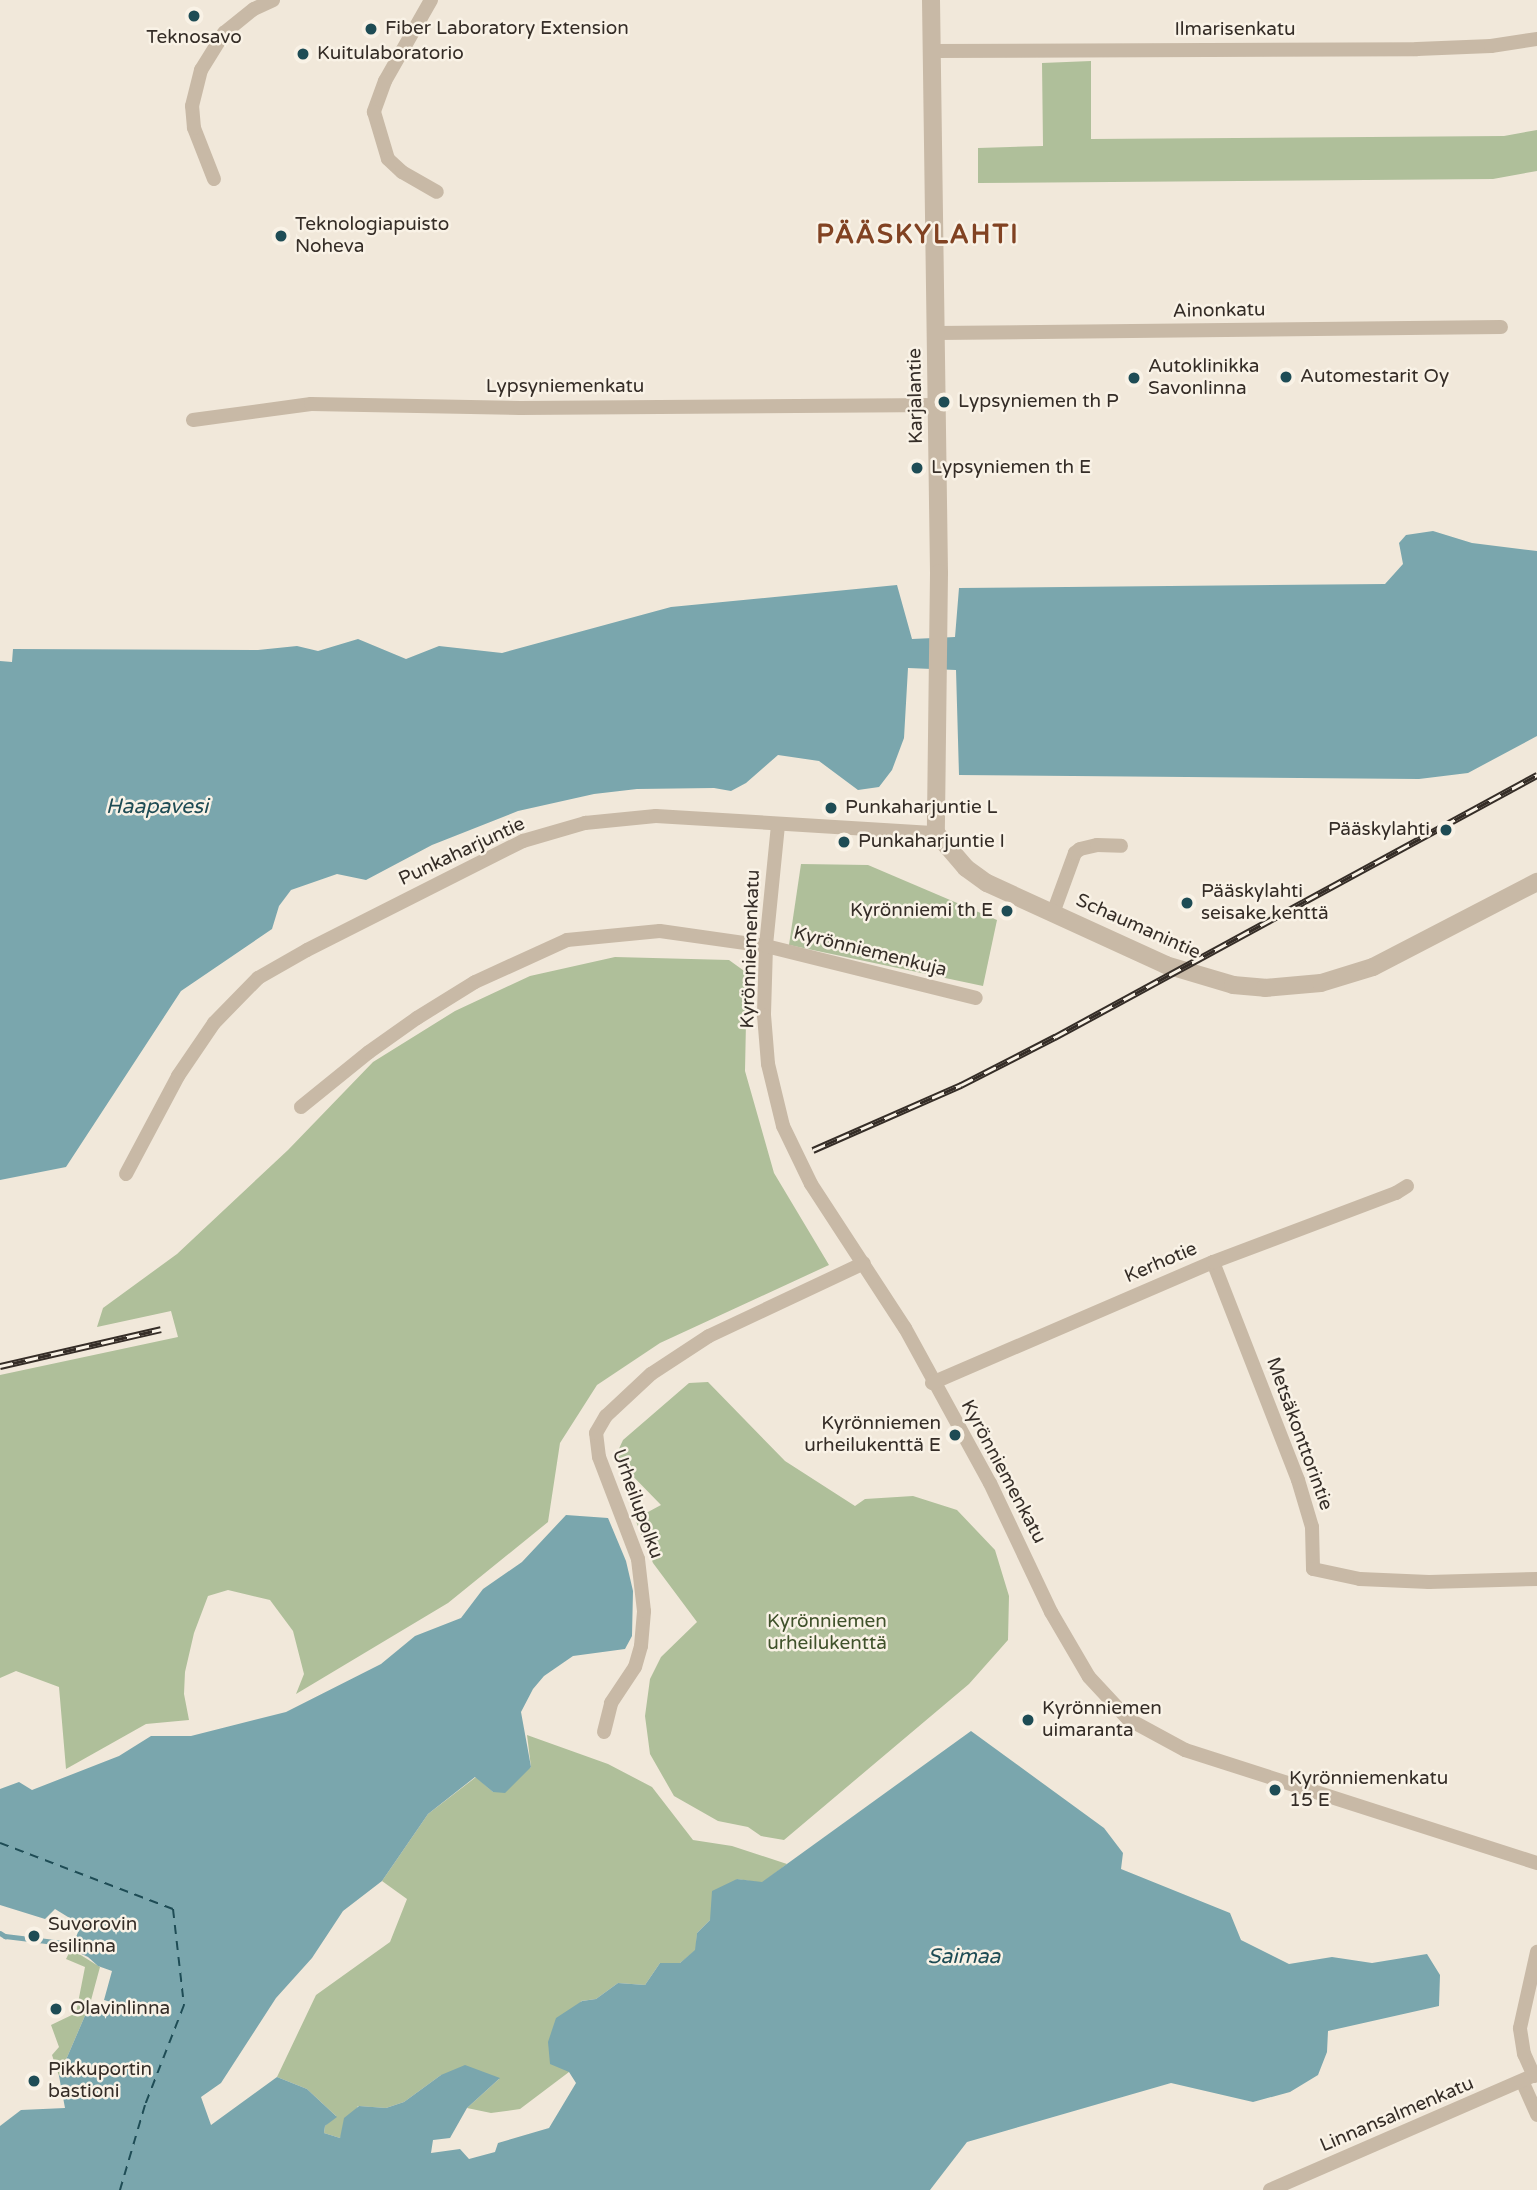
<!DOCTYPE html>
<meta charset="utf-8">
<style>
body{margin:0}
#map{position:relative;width:1537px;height:2190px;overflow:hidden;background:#f1e8da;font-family:"Varela Round",sans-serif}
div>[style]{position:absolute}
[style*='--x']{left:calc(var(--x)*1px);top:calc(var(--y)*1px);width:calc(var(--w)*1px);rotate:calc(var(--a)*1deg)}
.green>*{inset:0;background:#afbf9a}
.water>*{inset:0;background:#7aa6ad}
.stream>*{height:4.5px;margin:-2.25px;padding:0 2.25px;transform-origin:2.25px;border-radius:2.25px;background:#7aa6ad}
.ferry>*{height:2px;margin-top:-1px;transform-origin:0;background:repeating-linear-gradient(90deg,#1e4c55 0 9px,transparent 0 16px)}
.minor>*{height:14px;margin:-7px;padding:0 7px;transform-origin:7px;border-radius:7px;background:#c8b9a6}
.tertiary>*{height:18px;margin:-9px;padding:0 9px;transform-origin:9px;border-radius:9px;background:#c8b9a6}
.rail>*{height:7px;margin-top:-3.5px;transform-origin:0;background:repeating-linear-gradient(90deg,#f9f2e6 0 13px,#352d27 0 26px);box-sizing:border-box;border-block:2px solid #352d27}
.dots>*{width:19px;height:19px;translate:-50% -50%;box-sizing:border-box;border:4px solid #f9f2e6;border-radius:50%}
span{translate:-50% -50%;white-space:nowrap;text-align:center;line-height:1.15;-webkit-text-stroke:5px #f9f2e6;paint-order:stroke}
.poi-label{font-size:19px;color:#352d27}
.left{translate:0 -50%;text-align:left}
.right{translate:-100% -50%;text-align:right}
.street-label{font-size:19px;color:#352d27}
.park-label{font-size:19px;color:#40522b}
.water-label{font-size:21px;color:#1e4c55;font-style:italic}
.district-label{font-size:26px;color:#814222;font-weight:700;letter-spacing:2px}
</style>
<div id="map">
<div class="green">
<div style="clip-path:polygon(1091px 61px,1091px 139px,1504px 136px,1537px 130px,1537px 171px,1493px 179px,978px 183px,978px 148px,1043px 146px,1042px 63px)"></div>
<div style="clip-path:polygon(801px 864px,868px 865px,997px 920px,983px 986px,789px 945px)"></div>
<div style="clip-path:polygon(615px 957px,729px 960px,747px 973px,745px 1071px,774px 1173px,829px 1265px,660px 1343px,597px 1385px,560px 1443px,548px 1522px,448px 1603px,296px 1694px,304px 1674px,293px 1631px,270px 1600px,228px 1590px,208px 1596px,194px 1633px,185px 1672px,184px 1694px,189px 1720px,146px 1724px,66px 1769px,59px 1687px,16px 1671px,0 1678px,0 1375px,178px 1337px,171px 1311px,97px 1327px,103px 1308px,177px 1254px,288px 1150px,373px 1062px,455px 1011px,530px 976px)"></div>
<div style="clip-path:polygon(708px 1382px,785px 1461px,855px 1506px,865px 1499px,913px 1496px,957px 1510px,995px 1550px,1009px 1596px,1008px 1640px,969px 1684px,784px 1840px,761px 1836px,748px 1827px,718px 1821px,674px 1796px,650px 1754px,645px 1716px,650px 1679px,661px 1657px,697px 1622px,653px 1563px,635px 1519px,661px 1505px,622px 1465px,617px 1453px,623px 1440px,689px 1383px)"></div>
<div style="clip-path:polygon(527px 1735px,608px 1764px,652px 1787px,693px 1840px,732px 1846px,787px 1864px,762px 1883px,737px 1879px,710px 1920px,697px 1933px,696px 1950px,680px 1963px,660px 1963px,645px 1985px,618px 1983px,596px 1999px,581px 2001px,569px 2072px,520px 2109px,491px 2113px,467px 2108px,499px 2079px,441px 2075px,404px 2102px,386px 2108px,358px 2106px,340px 2138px,324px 2133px,325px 2126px,336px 2116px,307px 2089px,277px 2077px,316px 1995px,390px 1942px,407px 1899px,382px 1881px,428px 1814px,476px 1777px,493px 1792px,531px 1767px)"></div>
<div style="clip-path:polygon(71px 1949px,100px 1967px,90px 2004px,59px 2076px,52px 2055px,59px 2047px,51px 2025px,76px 2013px,85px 1967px,66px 1959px)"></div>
</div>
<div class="water">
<div style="clip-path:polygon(1433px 531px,1472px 543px,1537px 551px,1537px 736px,1468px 773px,1419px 779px,959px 775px,956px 670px,908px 668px,904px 738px,892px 770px,879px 787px,858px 790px,819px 761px,778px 755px,746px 783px,731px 791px,714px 788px,637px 789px,594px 794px,518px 811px,432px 845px,366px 880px,337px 874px,291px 890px,279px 906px,272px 929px,181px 991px,66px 1167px,0 1180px,0 661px,12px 662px,13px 649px,258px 650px,297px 646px,318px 651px,358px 639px,406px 659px,439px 646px,502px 653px,671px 607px,897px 585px,912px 639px,955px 637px,959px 588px,1385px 584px,1403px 564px,1399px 543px,1406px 535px)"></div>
<div style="clip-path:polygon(566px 1515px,608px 1518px,626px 1561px,633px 1591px,632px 1636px,625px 1649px,573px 1656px,544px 1676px,533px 1689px,521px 1712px,531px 1767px,505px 1793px,493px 1792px,475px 1777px,428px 1814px,382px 1881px,343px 1911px,312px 1958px,276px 1998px,221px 2083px,201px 2097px,211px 2125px,277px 2077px,307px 2089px,337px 2117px,325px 2126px,324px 2133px,340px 2138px,344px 2118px,359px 2106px,386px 2108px,404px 2102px,441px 2075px,465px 2065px,500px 2078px,467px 2108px,450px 2138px,433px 2140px,431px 2153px,460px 2149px,469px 2159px,495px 2152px,498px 2143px,549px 2128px,576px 2083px,569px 2072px,550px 2064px,548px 2042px,556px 2018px,582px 2001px,596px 1999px,618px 1983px,645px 1985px,660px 1963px,680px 1963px,695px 1950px,697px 1933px,710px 1920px,712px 1891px,737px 1879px,762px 1882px,971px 1731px,1104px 1828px,1123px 1853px,1121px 1869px,1230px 1913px,1241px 1940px,1289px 1964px,1332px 1957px,1372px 1963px,1427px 1954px,1440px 1975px,1439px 2006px,1328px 2031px,1327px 2052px,1318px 2075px,1290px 2092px,1253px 2102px,1171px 2083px,967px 2142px,930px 2190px,0 2190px,0 2126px,21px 2110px,65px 2108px,59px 2076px,90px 2004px,110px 2009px,111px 2002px,104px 2000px,112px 1971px,98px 1966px,88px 1957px,71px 1949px,81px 1925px,55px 1909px,45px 1919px,0 1905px,0 1789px,19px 1782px,32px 1790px,119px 1756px,151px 1736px,191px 1736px,286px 1712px,381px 1664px,415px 1636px,461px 1618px,483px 1589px,522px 1562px)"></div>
</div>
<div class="stream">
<div style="--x:0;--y:1933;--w:6;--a:31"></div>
<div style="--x:5;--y:1936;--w:58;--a:6.9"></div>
</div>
<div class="ferry">
<div style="--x:0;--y:1843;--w:185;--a:20.9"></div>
<div style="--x:173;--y:1909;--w:97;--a:83.5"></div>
<div style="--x:184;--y:2005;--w:107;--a:111.3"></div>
<div style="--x:145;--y:2105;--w:89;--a:106.4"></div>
</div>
<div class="minor">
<div style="--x:431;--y:0;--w:93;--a:119.6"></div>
<div style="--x:385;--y:81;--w:33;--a:110"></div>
<div style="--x:374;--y:112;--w:49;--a:73.4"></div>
<div style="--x:388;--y:159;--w:19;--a:43"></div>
<div style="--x:402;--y:172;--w:40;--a:29.7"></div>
<div style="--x:932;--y:51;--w:485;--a:-0.2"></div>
<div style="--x:1417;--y:49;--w:74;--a:-2.3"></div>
<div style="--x:1491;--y:46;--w:47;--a:-8.7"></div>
<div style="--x:214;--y:179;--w:55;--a:-111.4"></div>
<div style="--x:194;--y:128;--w:22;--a:-95"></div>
<div style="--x:192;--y:106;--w:37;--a:-76"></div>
<div style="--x:201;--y:70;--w:44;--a:-58.1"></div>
<div style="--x:224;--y:33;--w:38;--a:-39"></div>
<div style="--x:254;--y:9;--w:21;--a:-25"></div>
<div style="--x:937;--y:333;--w:564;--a:-0.61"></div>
<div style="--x:193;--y:420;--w:119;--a:-7.7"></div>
<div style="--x:311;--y:404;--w:209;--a:1.1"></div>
<div style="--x:520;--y:408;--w:418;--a:-0.4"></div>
<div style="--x:778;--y:825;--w:122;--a:95.7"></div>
<div style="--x:766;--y:946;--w:69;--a:91.7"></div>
<div style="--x:764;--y:1015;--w:49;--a:85.3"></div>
<div style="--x:768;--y:1064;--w:64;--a:76.4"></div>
<div style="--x:783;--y:1126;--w:64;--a:64.2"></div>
<div style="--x:811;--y:1184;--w:172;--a:56.9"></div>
<div style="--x:905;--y:1328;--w:177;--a:61.3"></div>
<div style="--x:990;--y:1483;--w:143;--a:64.7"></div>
<div style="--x:1051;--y:1612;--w:75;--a:59.7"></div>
<div style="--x:1089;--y:1677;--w:57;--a:47.1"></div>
<div style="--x:1128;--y:1719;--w:65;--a:28.5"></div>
<div style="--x:1185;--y:1750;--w:370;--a:17.8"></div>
<div style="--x:1053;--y:913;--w:64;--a:-69.9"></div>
<div style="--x:1075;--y:853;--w:6;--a:-39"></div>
<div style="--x:1080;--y:849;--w:17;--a:-13"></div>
<div style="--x:1097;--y:845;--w:24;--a:2"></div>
<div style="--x:301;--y:1107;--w:87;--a:-39"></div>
<div style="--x:369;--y:1052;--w:59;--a:-35.3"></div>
<div style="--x:417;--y:1018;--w:68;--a:-31.8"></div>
<div style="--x:475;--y:982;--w:101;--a:-24.5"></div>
<div style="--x:567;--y:940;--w:93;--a:-5.5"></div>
<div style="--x:660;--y:931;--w:107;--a:8.1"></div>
<div style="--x:766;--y:946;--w:216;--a:13.9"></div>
<div style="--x:126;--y:1174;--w:111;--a:-62"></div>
<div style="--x:178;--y:1076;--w:64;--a:-55.8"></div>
<div style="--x:214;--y:1023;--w:63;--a:-45.6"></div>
<div style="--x:258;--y:978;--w:56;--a:-29.7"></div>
<div style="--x:307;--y:950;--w:242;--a:-26.8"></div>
<div style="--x:523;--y:841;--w:65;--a:-16.2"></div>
<div style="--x:585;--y:823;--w:71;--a:-5.6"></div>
<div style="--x:656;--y:816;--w:281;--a:3.5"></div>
<div style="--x:1213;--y:1262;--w:234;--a:68.7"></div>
<div style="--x:1298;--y:1480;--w:49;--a:73.4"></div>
<div style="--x:1312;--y:1527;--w:42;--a:88.6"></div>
<div style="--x:1313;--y:1569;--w:48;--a:12"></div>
<div style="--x:1360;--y:1579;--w:69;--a:2.5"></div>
<div style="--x:1429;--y:1582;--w:108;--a:-1.6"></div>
<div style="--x:932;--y:1383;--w:306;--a:-23.3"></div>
<div style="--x:1213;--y:1262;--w:196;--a:-20.7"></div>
<div style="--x:1396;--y:1193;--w:13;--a:-32"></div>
<div style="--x:604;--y:1732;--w:30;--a:-76"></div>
<div style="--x:611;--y:1703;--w:43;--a:-56.3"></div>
<div style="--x:635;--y:1667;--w:22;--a:-74"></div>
<div style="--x:641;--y:1646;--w:35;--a:-85"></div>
<div style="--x:644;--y:1611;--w:52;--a:-96.6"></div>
<div style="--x:638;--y:1559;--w:109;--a:-110.9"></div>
<div style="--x:599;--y:1457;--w:24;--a:-97"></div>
<div style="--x:596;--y:1433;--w:20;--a:-60"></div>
<div style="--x:606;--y:1416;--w:62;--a:-43"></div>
<div style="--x:651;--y:1374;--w:69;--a:-33.2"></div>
<div style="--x:709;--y:1336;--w:171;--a:-25.2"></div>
<div style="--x:1534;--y:2076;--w:24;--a:-114"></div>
<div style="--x:1524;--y:2054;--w:26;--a:-99"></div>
<div style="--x:1520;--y:2028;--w:78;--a:-77.4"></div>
<div style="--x:1523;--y:2083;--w:35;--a:66"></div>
<div style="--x:1270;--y:2190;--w:291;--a:-23.5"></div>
</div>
<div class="tertiary">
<div style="--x:931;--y:0;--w:573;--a:89.2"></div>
<div style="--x:939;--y:573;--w:260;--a:90.7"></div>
<div style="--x:936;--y:833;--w:46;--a:49.4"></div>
<div style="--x:966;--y:868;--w:26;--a:36"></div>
<div style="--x:987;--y:883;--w:197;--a:24.6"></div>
<div style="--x:1166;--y:965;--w:70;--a:16.6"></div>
<div style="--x:1233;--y:985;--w:32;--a:5"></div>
<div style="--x:1265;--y:988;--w:56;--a:-5.1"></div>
<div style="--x:1321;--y:983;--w:54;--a:-17.1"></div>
<div style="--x:1373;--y:967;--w:185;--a:-27.4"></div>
</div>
<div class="rail">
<div style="--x:813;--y:1150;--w:162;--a:-23.7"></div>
<div style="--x:961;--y:1085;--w:106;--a:-27.1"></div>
<div style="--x:1055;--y:1037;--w:549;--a:-28.53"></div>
<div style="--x:0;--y:1366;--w:165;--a:-12.9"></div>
</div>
<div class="dots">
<div style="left:194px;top:16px;background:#1e4c55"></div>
<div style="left:371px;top:29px;background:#1e4c55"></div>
<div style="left:303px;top:54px;background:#1e4c55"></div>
<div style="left:281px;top:236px;background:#1e4c55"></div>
<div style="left:1286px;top:377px;background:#1e4c55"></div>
<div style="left:1134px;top:378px;background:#1e4c55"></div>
<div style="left:944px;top:402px;background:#1e4c55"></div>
<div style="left:917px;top:468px;background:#1e4c55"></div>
<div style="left:831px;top:808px;background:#1e4c55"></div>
<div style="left:1446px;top:830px;background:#1e4c55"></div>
<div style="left:844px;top:842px;background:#1e4c55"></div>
<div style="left:1187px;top:903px;background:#1e4c55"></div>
<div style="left:1007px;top:911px;background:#1e4c55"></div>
<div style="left:955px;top:1435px;background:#1e4c55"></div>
<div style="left:1028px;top:1720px;background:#1e4c55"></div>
<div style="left:1275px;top:1790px;background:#1e4c55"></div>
<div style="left:34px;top:1936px;background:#1e4c55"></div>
<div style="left:56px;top:2009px;background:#1e4c55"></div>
<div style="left:34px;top:2081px;background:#1e4c55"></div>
</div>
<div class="poi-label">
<span class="left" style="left:385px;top:29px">Fiber Laboratory Extension</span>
<span style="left:194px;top:38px">Teknosavo</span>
<span class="left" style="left:317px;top:54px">Kuitulaboratorio</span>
<span class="left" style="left:295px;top:236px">Teknologiapuisto<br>Noheva</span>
<span class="left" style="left:1148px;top:378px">Autoklinikka<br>Savonlinna</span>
<span class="left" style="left:1300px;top:377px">Automestarit Oy</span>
<span class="left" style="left:958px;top:402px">Lypsyniemen th P</span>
<span class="left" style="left:931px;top:468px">Lypsyniemen th E</span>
<span class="left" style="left:845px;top:808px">Punkaharjuntie L</span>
<span class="right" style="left:1430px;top:830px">Pääskylahti</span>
<span class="left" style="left:858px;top:842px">Punkaharjuntie I</span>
<span class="left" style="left:1201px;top:903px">Pääskylahti<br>seisake kenttä</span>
<span class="right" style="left:993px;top:911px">Kyrönniemi th E</span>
<span class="right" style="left:941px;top:1435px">Kyrönniemen<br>urheilukenttä E</span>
<span class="left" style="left:1042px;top:1720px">Kyrönniemen<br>uimaranta</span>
<span class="left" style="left:1289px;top:1790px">Kyrönniemenkatu<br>15 E</span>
<span class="left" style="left:48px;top:1936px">Suvorovin<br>esilinna</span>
<span class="left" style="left:70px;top:2009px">Olavinlinna</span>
<span class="left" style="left:48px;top:2081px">Pikkuportin<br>bastioni</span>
</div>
<div class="street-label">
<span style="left:1235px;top:30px">Ilmarisenkatu</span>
<span style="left:1219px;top:311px;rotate:-1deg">Ainonkatu</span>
<span style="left:565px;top:387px">Lypsyniemenkatu</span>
<span style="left:916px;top:396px;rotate:-91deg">Karjalantie</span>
<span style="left:462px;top:852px;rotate:-25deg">Punkaharjuntie</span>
<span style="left:1138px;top:927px;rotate:24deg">Schaumanintie</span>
<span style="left:751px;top:949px;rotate:-88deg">Kyrönniemenkatu</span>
<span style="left:870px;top:952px;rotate:14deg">Kyrönniemenkuja</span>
<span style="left:1161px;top:1263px;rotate:-23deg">Kerhotie</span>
<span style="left:1299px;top:1434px;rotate:70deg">Metsäkonttorintie</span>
<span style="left:1003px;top:1472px;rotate:62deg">Kyrönniemenkatu</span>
<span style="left:637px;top:1504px;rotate:70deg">Urheilupolku</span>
<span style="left:1397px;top:2115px;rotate:-23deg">Linnansalmenkatu</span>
</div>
<div class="park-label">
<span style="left:827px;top:1633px">Kyrönniemen<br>urheilukenttä</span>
</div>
<div class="water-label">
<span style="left:157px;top:807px">Haapavesi</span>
<span style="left:964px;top:1957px">Saimaa</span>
</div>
<div class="district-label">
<span style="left:918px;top:235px">PÄÄSKYLAHTI</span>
</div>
</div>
